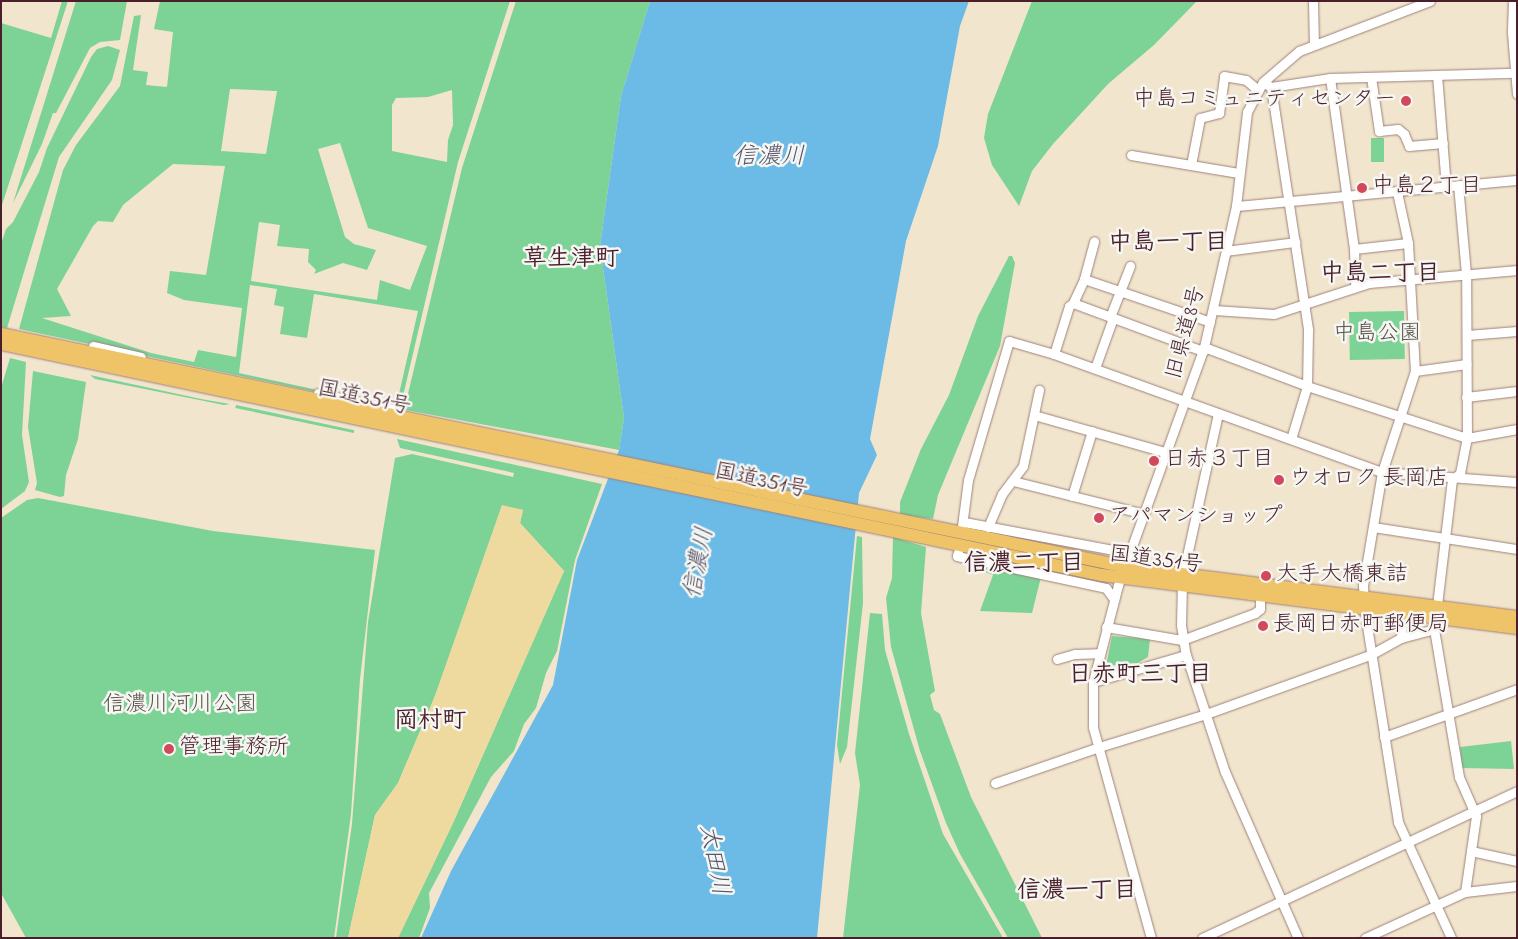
<!DOCTYPE html>
<meta charset="utf-8">
<style>
body{margin:0}
#map{position:relative;width:1518px;height:939px;overflow:hidden;background:#f2e5cd;font-family:"Indie Flower","Klee One",sans-serif}
div>[style]{position:absolute}
[style*='--x']{left:calc(var(--x)*1px);top:calc(var(--y)*1px);width:calc(var(--w)*1px);rotate:calc(var(--a)*1deg)}
.green>*{inset:0;background:#7dd296;transform-origin:0 0}
.sand>*{inset:0;background:#eeda9e}
.water>*{inset:0;background:#6cbbe7}
.roads{filter:drop-shadow(0 0 1px #9e827c) drop-shadow(0 0 1px #9e827c)}
.minor>*{height:9px;margin:-4.5px;padding:0 4.5px;transform-origin:4.5px;border-radius:4.5px;background:#fff}
.highway>*{height:12px;margin:-6px;padding:0 6px;transform-origin:6px;border-radius:6px;background:#efc469}
.dots>*{width:14px;height:14px;translate:-50% -50%;box-sizing:border-box;border:2px solid #f6f6f2;border-radius:50%}
span{translate:-50% -50%;white-space:nowrap;text-align:center;line-height:1.15;-webkit-text-stroke:5px #f6f6f2;paint-order:stroke}
.poi-label{font-size:22px;color:#4a1f2b}
.right{translate:-100% -50%;text-align:right}
.left{translate:0 -50%;text-align:left}
.street-label{font-size:22px;color:#4a1f2b}
.park-label{font-size:22px;color:#59554b}
.water-label{font-size:24px;color:#56566d;font-style:italic}
.neighbourhood-label{font-size:24px;color:#4a1f2b;font-weight:700}
.frame{position:absolute;inset:0;border:2px solid #4a1f2b;pointer-events:none}
</style>
<div id="map">
<div class="green">
<div style="clip-path:polygon(62px 1px,68px 1px,1px 208px,1px 23px,51px 38px)"></div>
<div style="clip-path:polygon(76px 1px,127px 1px,120px 40px,100px 42px,90px 48px,56px 113px,53px 113px,42px 144px,13px 203px)"></div>
<div style="clip-path:polygon(evenodd,160px 1px,510px 1px,458px 162px,403px 396px,396px 409px,19px 329px,63px 170px,76px 145px,120px 86px,134px 16px,141px 15px,133px 70px,148px 72px,146px 85px,167px 87px,173px 32px,154px 29px,160px 1px,230px 89px,277px 91px,266px 154px,221px 151px,230px 89px,160px 1px,452px 90px,453px 125px,448px 140px,447px 162px,392px 151px,392px 105px,396px 98px,428px 97px,452px 90px,160px 1px,340px 143px,368px 228px,427px 246px,410px 290px,380px 280px,377px 300px,251px 281px,259px 222px,280px 225px,277px 246px,309px 249px,308px 262px,316px 270px,314px 274px,343px 263px,367px 270px,376px 250px,354px 244px,345px 237px,318px 149px,340px 143px,160px 1px,173px 164px,225px 166px,206px 275px,170px 271px,167px 293px,184px 300px,242px 308px,236px 357px,198px 350px,194px 362px,151px 353px,42px 318px,71px 316px,57px 289px,93px 226px,98px 221px,113px 222px,123px 205px,173px 164px,160px 1px,250px 285px,277px 289px,274px 305px,284px 307px,280px 334px,307px 338px,314px 294px,418px 311px,396px 407px,239px 373px,250px 285px)"></div>
<div style="clip-path:polygon(516px 1px,650px 1px,621px 96px,600px 246px,624px 418px,619px 450px,401px 409px,407px 398px,462px 168px)"></div>
<div style="clip-path:polygon(1032px 1px,1197px 1px,1154px 45px,1108px 84px,1053px 144px,1032px 171px,1019px 206px,992px 165px,984px 138px,988px 114px)"></div>
<div style="clip-path:polygon(108px 46px,120px 50px,112px 80px,59px 157px,7px 328px,1px 327px,1px 244px,6px 229px,13px 222px,39px 172px,47px 148px,91px 57px,97px 49px)"></div>
<div style="left:1371px;top:138px;width:13px;height:24px"></div>
<div style="clip-path:polygon(1009px 256px,1012px 256px,1015px 263px,1000px 346px,938px 495px,933px 519px,900px 515px,900px 502px,921px 449px,949px 395px,978px 316px)"></div>
<div style="left:1404px;top:311px;width:48px;height:55px;rotate:89deg"></div>
<div style="clip-path:polygon(10px 358px,26px 362px,22px 435px,29px 482px,25px 491px,1px 509px,1px 388px)"></div>
<div style="clip-path:polygon(33px 371px,86px 382px,78px 439px,66px 475px,64px 496px,60px 497px,35px 490px,37px 483px,28px 427px)"></div>
<div style="clip-path:polygon(90px 375px,201px 399px,230px 404px,224px 405px,95px 379px)"></div>
<div style="left:236px;top:405px;width:121px;height:3px;rotate:12deg"></div>
<div style="clip-path:polygon(397px 439px,602px 484px,575px 560px,557px 651px,546px 673px,536px 708px,524px 724px,514px 751px,491px 777px,429px 893px,430px 908px,419px 938px,398px 938px,453px 823px,564px 571px,520px 523px,523px 510px,502px 506px,435px 696px,398px 783px,375px 815px,348px 938px,336px 938px,352px 824px,368px 622px,395px 458px,412px 454px,513px 477px,514px 473px,400px 448px)"></div>
<div style="clip-path:polygon(38px 498px,213px 531px,375px 550px,360px 679px,351px 814px,334px 938px,26px 938px,1px 893px,1px 518px,27px 500px)"></div>
<div style="clip-path:polygon(857px 536px,862px 537px,863px 603px,847px 747px,840px 764px,837px 745px)"></div>
<div style="clip-path:polygon(893px 537px,926px 547px,921px 613px,935px 691px,930px 695px,934px 710px,940px 714px,971px 797px,1042px 938px,1008px 938px,960px 854px,946px 823px,920px 751px,891px 647px,886px 598px,892px 578px)"></div>
<div style="clip-path:polygon(979px 565px,1041px 577px,1032px 613px,980px 611px,993px 575px,977px 569px)"></div>
<div style="clip-path:polygon(870px 613px,882px 614px,885px 650px,909px 734px,943px 834px,1003px 938px,843px 938px,860px 785px,855px 753px)"></div>
<div style="clip-path:polygon(1112px 636px,1150px 639px,1148px 657px,1138px 663px,1106px 666px)"></div>
<div style="clip-path:polygon(1511px 741px,1514px 769px,1462px 768px,1460px 747px)"></div>
</div>
<div class="sand">
<div style="clip-path:polygon(502px 505px,523px 510px,520px 523px,564px 571px,453px 823px,398px 938px,348px 938px,375px 815px,398px 783px,435px 696px)"></div>
</div>
<div class="water">
<div style="clip-path:polygon(650px 1px,969px 1px,960px 26px,938px 146px,906px 241px,870px 439px,877px 455px,859px 493px,817px 938px,421px 938px,451px 871px,553px 685px,577px 560px,619px 450px,624px 418px,600px 246px,621px 96px)"></div>
</div>
<div class="roads">
<div class="minor">
<div style="--x:1313;--y:1;--w:43;--a:88.7"></div>
<div style="--x:1513;--y:1;--w:32;--a:92"></div>
<div style="--x:1512;--y:33;--w:61;--a:85.3"></div>
<div style="--x:1437;--y:75;--w:111;--a:85.4"></div>
<div style="--x:1371;--y:77;--w:55;--a:81.6"></div>
<div style="--x:1379;--y:131;--w:19;--a:-6"></div>
<div style="--x:1398;--y:129;--w:8;--a:40"></div>
<div style="--x:1404;--y:134;--w:13;--a:67"></div>
<div style="--x:1409;--y:146;--w:34;--a:-5"></div>
<div style="--x:1330;--y:78;--w:173;--a:82"></div>
<div style="--x:1354;--y:249;--w:37;--a:88"></div>
<div style="--x:1266;--y:84;--w:6;--a:31"></div>
<div style="--x:1271;--y:87;--w:60;--a:-8.7"></div>
<div style="--x:1330;--y:78;--w:184;--a:-1.6"></div>
<div style="--x:1271;--y:87;--w:246;--a:81.3"></div>
<div style="--x:1308;--y:330;--w:56;--a:91"></div>
<div style="--x:1307;--y:386;--w:55;--a:106.8"></div>
<div style="--x:1131;--y:155;--w:109;--a:9.5"></div>
<div style="--x:1191;--y:165;--w:48;--a:-79.2"></div>
<div style="--x:1200;--y:118;--w:20;--a:-15"></div>
<div style="--x:1219;--y:113;--w:37;--a:-82"></div>
<div style="--x:1224;--y:76;--w:22;--a:10"></div>
<div style="--x:1246;--y:80;--w:16;--a:40"></div>
<div style="--x:1397;--y:192;--w:52;--a:77.8"></div>
<div style="--x:1408;--y:243;--w:128;--a:86.9"></div>
<div style="--x:1415;--y:371;--w:106;--a:108.1"></div>
<div style="--x:1382;--y:472;--w:115;--a:99.5"></div>
<div style="--x:1363;--y:585;--w:22;--a:87"></div>
<div style="--x:1364;--y:607;--w:218;--a:81"></div>
<div style="--x:1398;--y:822;--w:128;--a:65.4"></div>
<div style="--x:1236;--y:206;--w:282;--a:-5.3"></div>
<div style="--x:1354;--y:249;--w:54;--a:-6.3"></div>
<div style="--x:1226;--y:251;--w:70;--a:-7.4"></div>
<div style="--x:1084;--y:279;--w:133;--a:18.8"></div>
<div style="--x:1073;--y:303;--w:26;--a:-65"></div>
<div style="--x:1084;--y:279;--w:39;--a:-75"></div>
<div style="--x:1214;--y:310;--w:60;--a:3.8"></div>
<div style="--x:1274;--y:314;--w:100;--a:-18.1"></div>
<div style="--x:1369;--y:283;--w:149;--a:-5"></div>
<div style="--x:1110;--y:317;--w:55;--a:-68.6"></div>
<div style="--x:1467;--y:335;--w:50;--a:-4.6"></div>
<div style="--x:93;--y:346;--w:49;--a:12.9"></div>
<div style="--x:1204;--y:347;--w:110;--a:20.7"></div>
<div style="--x:1307;--y:386;--w:168;--a:18"></div>
<div style="--x:1467;--y:438;--w:51;--a:-10.2"></div>
<div style="--x:1054;--y:354;--w:50;--a:-72.6"></div>
<div style="--x:1069;--y:306;--w:5;--a:-37"></div>
<div style="--x:1073;--y:303;--w:139;--a:20.3"></div>
<div style="--x:1095;--y:368;--w:53;--a:-70.2"></div>
<div style="--x:1415;--y:371;--w:52;--a:-7.7"></div>
<div style="--x:318;--y:393;--w:83;--a:11.9"></div>
<div style="--x:1466;--y:397;--w:51;--a:-6.7"></div>
<div style="--x:1034;--y:415;--w:139;--a:15.8"></div>
<div style="--x:1013;--y:481;--w:135;--a:14.1"></div>
<div style="--x:1072;--y:496;--w:68;--a:-72.9"></div>
<div style="--x:964;--y:522;--w:169;--a:10.6"></div>
<div style="--x:962;--y:526;--w:46;--a:-82.6"></div>
<div style="--x:968;--y:480;--w:145;--a:-73.6"></div>
<div style="--x:1009;--y:341;--w:47;--a:16.1"></div>
<div style="--x:1054;--y:354;--w:349;--a:19.8"></div>
<div style="--x:1382;--y:472;--w:135;--a:4.2"></div>
<div style="--x:988;--y:527;--w:36;--a:-67"></div>
<div style="--x:1002;--y:494;--w:35;--a:-53"></div>
<div style="--x:1023;--y:466;--w:78;--a:-78.1"></div>
<div style="--x:1373;--y:527;--w:146;--a:8.7"></div>
<div style="--x:958;--y:552;--w:4;--a:104"></div>
<div style="--x:957;--y:556;--w:152;--a:12.1"></div>
<div style="--x:1106;--y:588;--w:14;--a:54"></div>
<div style="--x:1183;--y:574;--w:164;--a:-77.7"></div>
<div style="--x:1182;--y:584;--w:41;--a:91.4"></div>
<div style="--x:1181;--y:625;--w:30;--a:81"></div>
<div style="--x:1186;--y:655;--w:123;--a:71.6"></div>
<div style="--x:1225;--y:772;--w:181;--a:66.3"></div>
<div style="--x:1437;--y:605;--w:126;--a:-83.2"></div>
<div style="--x:1452;--y:480;--w:11;--a:-41"></div>
<div style="--x:1460;--y:473;--w:36;--a:-79"></div>
<div style="--x:1467;--y:438;--w:164;--a:-90.3"></div>
<div style="--x:1466;--y:274;--w:89;--a:-95.1"></div>
<div style="--x:1435;--y:616;--w:13;--a:94"></div>
<div style="--x:1434;--y:629;--w:150;--a:80.4"></div>
<div style="--x:1459;--y:777;--w:43;--a:66.4"></div>
<div style="--x:1476;--y:816;--w:77;--a:98.2"></div>
<div style="--x:1106;--y:627;--w:77;--a:9.7"></div>
<div style="--x:1182;--y:640;--w:78;--a:-20.3"></div>
<div style="--x:1255;--y:613;--w:6;--a:-39"></div>
<div style="--x:1260;--y:609;--w:13;--a:-90"></div>
<div style="--x:1401;--y:638;--w:34;--a:-15"></div>
<div style="--x:1057;--y:659;--w:19;--a:-16"></div>
<div style="--x:1075;--y:654;--w:23;--a:-2"></div>
<div style="--x:1093;--y:682;--w:97;--a:-16.2"></div>
<div style="--x:1384;--y:737;--w:141;--a:-19.8"></div>
<div style="--x:995;--y:783;--w:110;--a:-19.1"></div>
<div style="--x:1099;--y:747;--w:112;--a:-17.1"></div>
<div style="--x:1206;--y:714;--w:174;--a:-19.8"></div>
<div style="--x:1370;--y:655;--w:35;--a:-29"></div>
<div style="--x:1401;--y:638;--w:26;--a:-86"></div>
<div style="--x:1471;--y:851;--w:47;--a:12.3"></div>
<div style="--x:1151;--y:938;--w:219;--a:-105.4"></div>
<div style="--x:1093;--y:727;--w:45;--a:-90"></div>
<div style="--x:1093;--y:682;--w:100;--a:-75.5"></div>
<div style="--x:1118;--y:585;--w:253;--a:-70.1"></div>
<div style="--x:1204;--y:347;--w:145;--a:-77.2"></div>
<div style="--x:1236;--y:206;--w:95;--a:-83.3"></div>
<div style="--x:1247;--y:112;--w:34;--a:-62"></div>
<div style="--x:1263;--y:82;--w:48;--a:-40.7"></div>
<div style="--x:1299;--y:51;--w:140;--a:-20.9"></div>
<div style="--x:1202;--y:938;--w:348;--a:-25"></div>
<div style="--x:1365;--y:938;--w:110;--a:-24.7"></div>
<div style="--x:1465;--y:892;--w:52;--a:-6.6"></div>
</div>
<div class="highway">
<div style="--x:1;--y:334;--w:1150;--a:11.69"></div>
<div style="--x:1127;--y:567;--w:393;--a:7.3"></div>
<div style="--x:1;--y:344;--w:1125;--a:11.85"></div>
<div style="--x:1102;--y:575;--w:418;--a:7.3"></div>
</div>
</div>
<div class="dots">
<div style="left:1406px;top:101px;background:#d1495b"></div>
<div style="left:1362px;top:188px;background:#d1495b"></div>
<div style="left:1154px;top:461px;background:#d1495b"></div>
<div style="left:1279px;top:480px;background:#d1495b"></div>
<div style="left:1099px;top:518px;background:#d1495b"></div>
<div style="left:1266px;top:576px;background:#d1495b"></div>
<div style="left:1263px;top:626px;background:#d1495b"></div>
<div style="left:169px;top:749px;background:#d1495b"></div>
</div>
<div class="poi-label">
<span class="right" style="left:1396px;top:101px">中島コミュニティセンター</span>
<span class="left" style="left:1372px;top:188px">中島２丁目</span>
<span class="left" style="left:1164px;top:461px">日赤３丁目</span>
<span class="left" style="left:1289px;top:480px">ウオロク 長岡店</span>
<span class="left" style="left:1109px;top:518px">アパマンショップ</span>
<span class="left" style="left:1276px;top:576px">大手大橋東詰</span>
<span class="left" style="left:1273px;top:626px">長岡日赤町郵便局</span>
<span class="left" style="left:179px;top:749px">管理事務所</span>
</div>
<div class="street-label">
<span style="left:1187px;top:333px;rotate:-75deg">旧県道8号</span>
<span style="left:364px;top:399px;rotate:12deg">国道351号</span>
<span style="left:761px;top:482px;rotate:12deg">国道351号</span>
<span style="left:1156px;top:561px;rotate:7deg">国道351号</span>
</div>
<div class="park-label">
<span style="left:1377px;top:335px">中島公園</span>
<span style="left:180px;top:706px">信濃川河川公園</span>
</div>
<div class="water-label">
<span style="left:769px;top:158px">信濃川</span>
<span style="left:700px;top:563px;rotate:-79deg">信濃川</span>
<span style="left:713px;top:860px;rotate:79deg">太田川</span>
</div>
<div class="neighbourhood-label">
<span style="left:1168px;top:244px">中島一丁目</span>
<span style="left:571px;top:260px">草生津町</span>
<span style="left:1380px;top:275px">中島二丁目</span>
<span style="left:1024px;top:565px">信濃二丁目</span>
<span style="left:1140px;top:676px">日赤町三丁目</span>
<span style="left:430px;top:722px">岡村町</span>
<span style="left:1077px;top:892px">信濃一丁目</span>
</div>
<div class="frame"></div>
</div>
